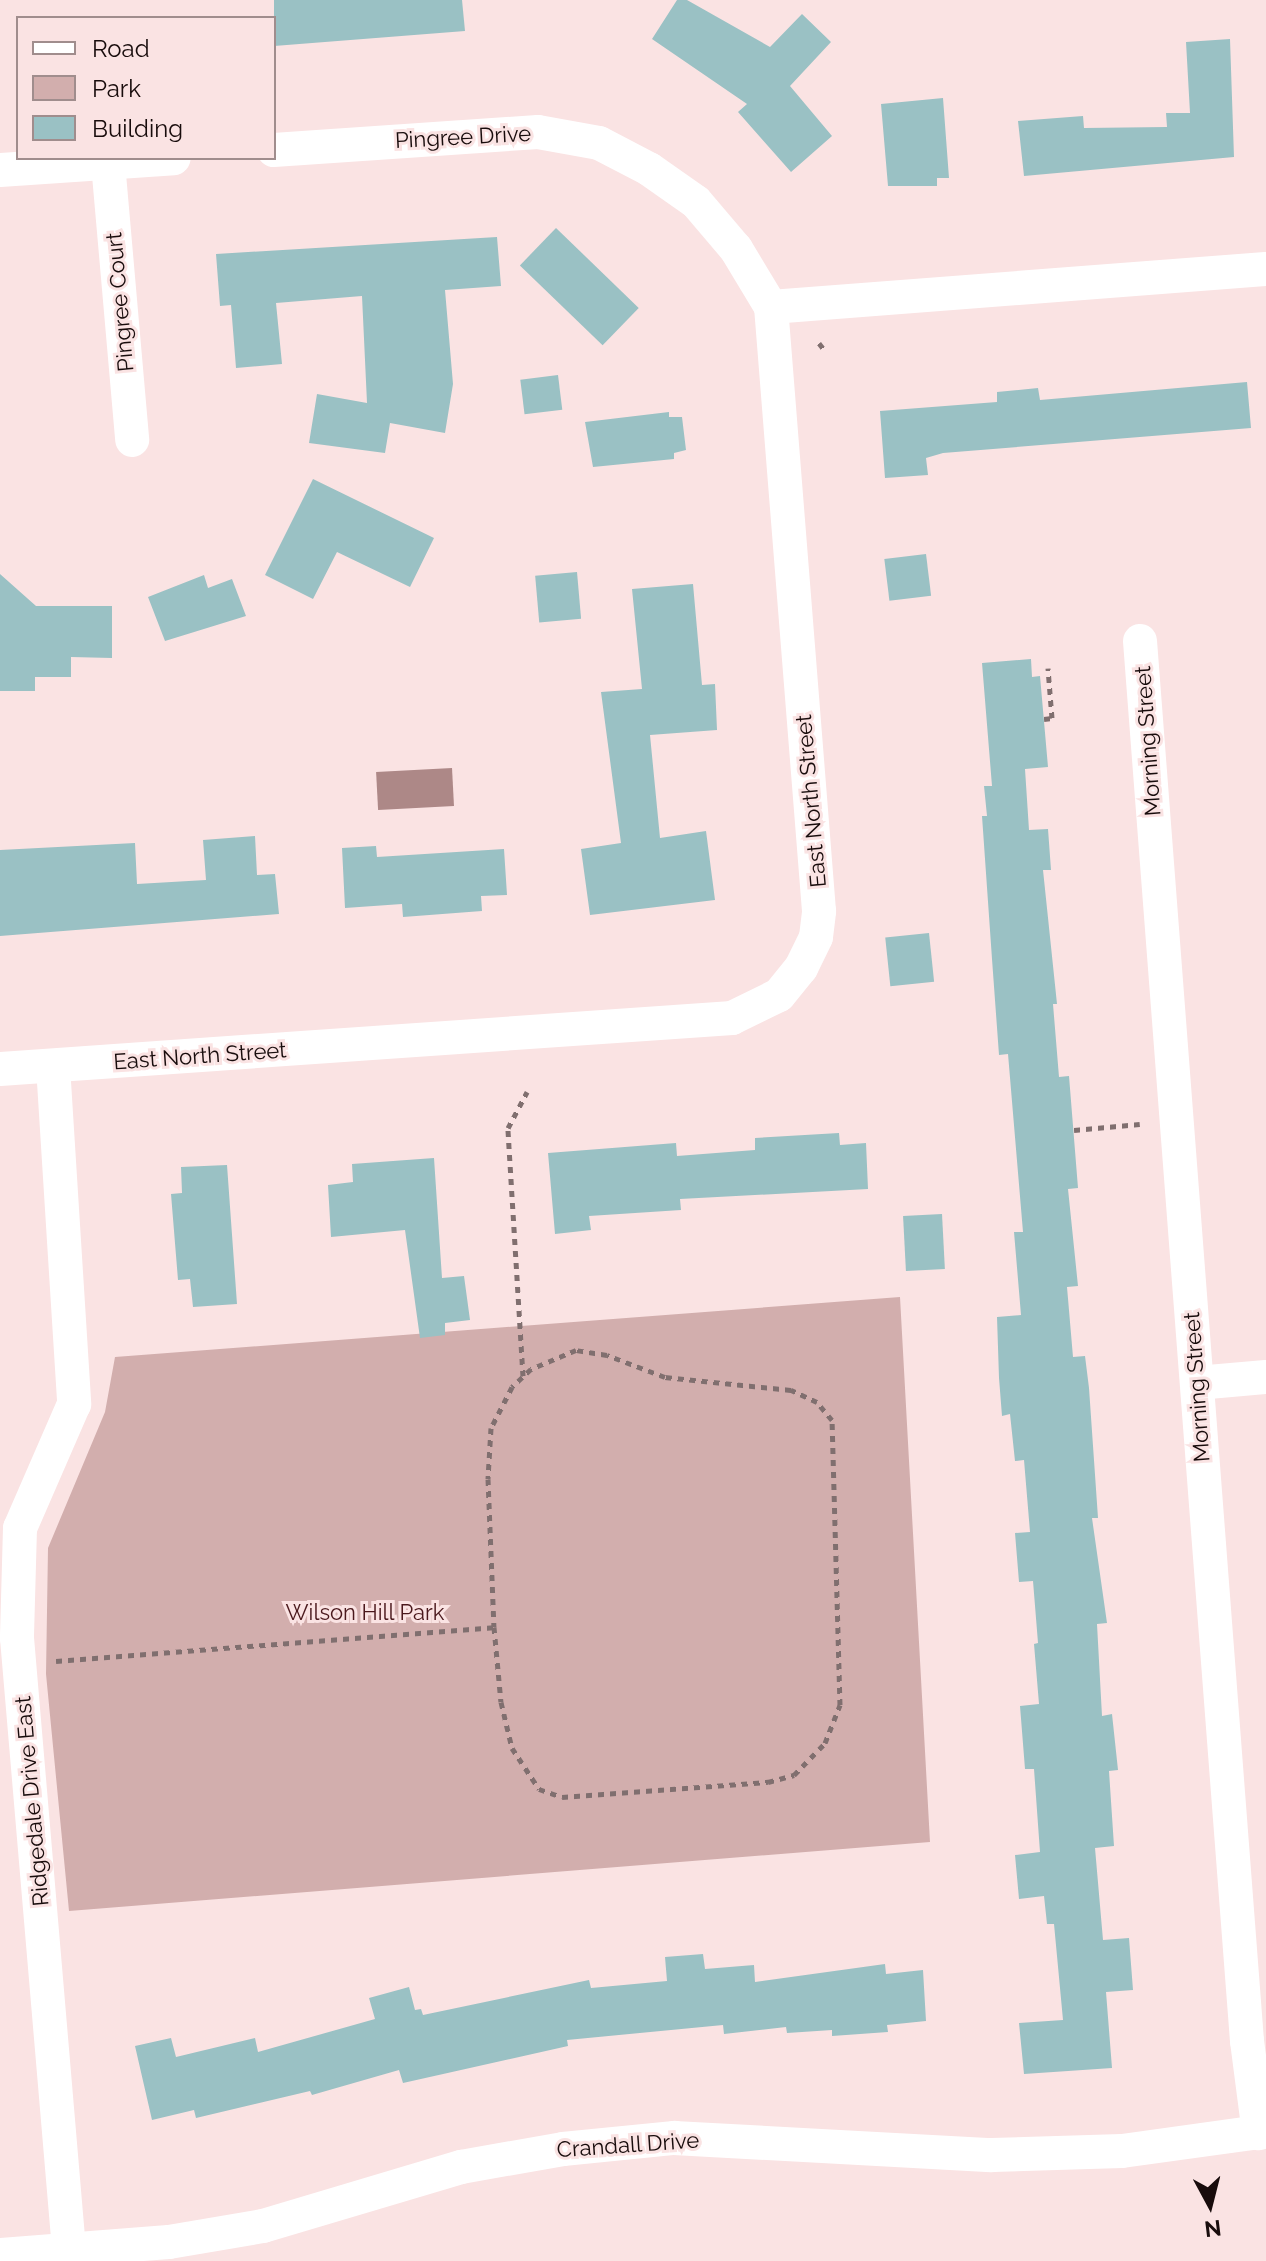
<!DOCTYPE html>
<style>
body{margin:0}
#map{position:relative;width:1266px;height:2261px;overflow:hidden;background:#fae3e3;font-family:Raleway,sans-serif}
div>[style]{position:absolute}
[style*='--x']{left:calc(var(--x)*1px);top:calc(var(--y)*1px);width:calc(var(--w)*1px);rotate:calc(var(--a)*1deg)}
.green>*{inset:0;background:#d2aead}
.water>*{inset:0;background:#ad8887;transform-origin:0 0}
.building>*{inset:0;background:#9ac1c4;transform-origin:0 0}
.path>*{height:5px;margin-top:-2.5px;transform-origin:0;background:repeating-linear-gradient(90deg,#806f6f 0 6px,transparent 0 12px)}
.minor>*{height:34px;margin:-17px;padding:0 17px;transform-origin:17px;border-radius:17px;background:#fff}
span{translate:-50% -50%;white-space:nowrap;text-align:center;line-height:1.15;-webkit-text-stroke:6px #fae3e3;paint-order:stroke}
.street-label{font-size:22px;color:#180c0c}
.park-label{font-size:22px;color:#4a181c}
.legend{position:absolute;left:16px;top:16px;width:260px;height:144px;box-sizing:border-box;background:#fae3e3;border:2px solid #a08d8d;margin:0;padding:10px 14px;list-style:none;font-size:24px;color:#180c0c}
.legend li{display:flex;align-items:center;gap:16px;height:40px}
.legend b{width:40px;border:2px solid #a08d8d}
.north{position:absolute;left:1170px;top:2165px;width:80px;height:80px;-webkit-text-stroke:6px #fae3e3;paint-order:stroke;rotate:173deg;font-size:22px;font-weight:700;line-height:32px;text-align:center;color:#180c0c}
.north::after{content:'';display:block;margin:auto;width:28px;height:36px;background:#180c0c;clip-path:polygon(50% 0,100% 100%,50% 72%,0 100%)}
</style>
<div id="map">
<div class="green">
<div style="clip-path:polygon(900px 1297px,930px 1842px,69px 1911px,46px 1674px,48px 1548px,105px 1412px,115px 1357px)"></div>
</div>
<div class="water">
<div style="left:452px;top:768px;width:38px;height:76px;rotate:87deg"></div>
</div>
<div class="building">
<div style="clip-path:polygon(274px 0,462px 0,465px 31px,274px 46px)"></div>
<div style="clip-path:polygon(677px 0,687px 0,770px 47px,802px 14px,831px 42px,790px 86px,832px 136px,791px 172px,738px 112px,747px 104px,652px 39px)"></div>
<div style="clip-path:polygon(1230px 39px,1234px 157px,1024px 176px,1018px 121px,1083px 116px,1084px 128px,1167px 127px,1166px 113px,1190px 113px,1186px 42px)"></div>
<div style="clip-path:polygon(943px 98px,949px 178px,937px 178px,937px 186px,888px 186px,881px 104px)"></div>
<div style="left:556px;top:228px;width:115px;height:52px;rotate:44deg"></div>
<div style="clip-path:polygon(497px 237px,501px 286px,445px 290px,453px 384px,445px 433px,390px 423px,385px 453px,309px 443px,317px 394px,367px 403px,362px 296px,276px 303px,282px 364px,236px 368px,231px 305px,220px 306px,216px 254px)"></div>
<div style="left:558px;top:375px;width:35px;height:38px;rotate:83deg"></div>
<div style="clip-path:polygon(1247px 382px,1251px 428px,943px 453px,926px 458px,928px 475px,885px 478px,880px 411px,997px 402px,997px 392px,1038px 388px,1040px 400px)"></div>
<div style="clip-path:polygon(669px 412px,669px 417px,682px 417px,686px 450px,674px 453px,674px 459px,593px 467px,585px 422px)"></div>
<div style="clip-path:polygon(313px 479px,434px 538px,410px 587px,337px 552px,313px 599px,265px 575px)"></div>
<div style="left:926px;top:554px;width:42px;height:42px;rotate:83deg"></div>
<div style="left:577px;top:572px;width:47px;height:42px;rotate:85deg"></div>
<div style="clip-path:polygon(0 574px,36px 606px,112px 606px,112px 658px,71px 657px,71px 677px,35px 677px,35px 691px,0 691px)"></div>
<div style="clip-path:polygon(204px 575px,208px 588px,232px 579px,246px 616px,165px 641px,148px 597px)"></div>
<div style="clip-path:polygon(693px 584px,702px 685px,715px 684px,717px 730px,650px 735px,660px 838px,706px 831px,715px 900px,590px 915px,581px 849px,621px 843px,601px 692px,642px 689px,632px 589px)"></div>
<div style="clip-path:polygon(1031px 659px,1032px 677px,1040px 676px,1048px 767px,1025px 769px,1029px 830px,1048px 829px,1051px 870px,1043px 870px,1057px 1004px,1053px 1004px,1059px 1077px,1069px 1076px,1078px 1188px,1068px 1189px,1078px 1286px,1067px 1287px,1073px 1357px,1085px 1356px,1089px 1388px,1098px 1518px,1092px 1518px,1107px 1623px,1097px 1624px,1102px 1716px,1112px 1714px,1118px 1770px,1109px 1771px,1114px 1846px,1095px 1848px,1103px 1940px,1129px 1938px,1133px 1990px,1106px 1992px,1112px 2068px,1024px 2074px,1019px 2023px,1063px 2020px,1054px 1924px,1047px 1924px,1044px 1896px,1019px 1899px,1015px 1855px,1040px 1852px,1034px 1769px,1025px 1769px,1020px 1706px,1039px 1704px,1034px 1644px,1038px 1643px,1033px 1581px,1019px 1582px,1015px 1533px,1030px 1532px,1024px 1460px,1015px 1461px,1010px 1414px,1002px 1416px,999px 1378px,997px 1317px,1021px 1315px,1014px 1232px,1023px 1232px,1008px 1054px,999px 1055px,992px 959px,982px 816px,987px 816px,984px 786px,992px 786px,982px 663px)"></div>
<div style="clip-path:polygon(255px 836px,257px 875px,275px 874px,279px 914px,0 936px,0 850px,135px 843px,137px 884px,206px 880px,203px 840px)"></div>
<div style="clip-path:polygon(376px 846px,377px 857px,504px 849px,507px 895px,481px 896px,482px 911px,403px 917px,402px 904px,345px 908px,342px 848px)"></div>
<div style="left:929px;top:933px;width:49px;height:44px;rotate:84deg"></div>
<div style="clip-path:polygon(839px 1133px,840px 1145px,866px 1143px,868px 1189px,680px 1199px,681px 1210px,589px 1216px,591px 1230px,555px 1234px,548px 1153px,676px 1143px,677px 1156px,755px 1150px,755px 1138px)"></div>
<div style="clip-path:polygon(434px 1158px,442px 1278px,464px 1276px,470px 1320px,445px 1323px,445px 1335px,420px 1338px,405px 1230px,331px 1237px,328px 1185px,353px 1182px,352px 1164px)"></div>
<div style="clip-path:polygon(227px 1165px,237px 1304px,193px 1307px,190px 1279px,178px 1280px,171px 1194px,182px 1193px,181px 1167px)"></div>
<div style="left:942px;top:1214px;width:55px;height:39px;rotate:87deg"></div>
<div style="clip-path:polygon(703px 1954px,705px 1969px,754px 1965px,755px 1982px,885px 1964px,886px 1974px,923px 1970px,926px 2021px,887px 2025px,888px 2032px,832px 2036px,832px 2030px,787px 2033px,786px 2027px,724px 2034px,723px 2025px,567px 2040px,568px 2046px,403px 2083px,399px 2070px,312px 2095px,310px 2091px,196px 2118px,194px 2110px,152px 2120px,135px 2046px,171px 2038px,176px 2057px,255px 2038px,258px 2052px,375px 2019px,369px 1998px,409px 1987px,415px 2010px,421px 2009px,423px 2015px,589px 1980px,591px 1988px,667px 1981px,665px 1957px)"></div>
</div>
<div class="path">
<div style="--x:819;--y:343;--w:11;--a:52"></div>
<div style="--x:1044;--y:719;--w:8;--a:-7"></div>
<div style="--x:1052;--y:718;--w:50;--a:-94.6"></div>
<div style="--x:1074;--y:1130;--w:66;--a:-5.2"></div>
<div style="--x:523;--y:1376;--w:248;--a:-93.5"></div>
<div style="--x:508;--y:1128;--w:41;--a:-62.2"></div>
<div style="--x:56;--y:1661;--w:439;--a:-4.4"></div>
<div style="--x:494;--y:1627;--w:75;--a:84.7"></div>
<div style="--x:501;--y:1702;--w:47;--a:76.6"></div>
<div style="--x:512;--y:1748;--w:49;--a:56.6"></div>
<div style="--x:539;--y:1789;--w:24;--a:19"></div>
<div style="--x:562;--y:1797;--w:207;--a:-4.2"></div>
<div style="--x:768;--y:1782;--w:27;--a:-15"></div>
<div style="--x:794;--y:1775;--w:45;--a:-45.9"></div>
<div style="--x:825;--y:1743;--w:41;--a:-68.5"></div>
<div style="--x:840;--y:1705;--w:285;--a:-91.6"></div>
<div style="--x:832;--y:1420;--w:23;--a:-130"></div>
<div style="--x:817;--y:1402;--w:29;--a:-155"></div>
<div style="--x:791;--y:1390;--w:127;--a:-174.1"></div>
<div style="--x:665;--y:1377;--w:62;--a:-159.2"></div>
<div style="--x:607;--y:1355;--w:31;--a:-171"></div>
<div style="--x:576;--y:1350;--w:49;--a:157.1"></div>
<div style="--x:531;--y:1369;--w:26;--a:137"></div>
<div style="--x:512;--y:1387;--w:46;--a:117.1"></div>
<div style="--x:491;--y:1428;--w:51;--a:93.4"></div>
<div style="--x:488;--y:1479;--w:148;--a:87.7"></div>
</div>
<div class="minor">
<div style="--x:108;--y:163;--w:278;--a:85"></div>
<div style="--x:0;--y:170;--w:174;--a:-3.9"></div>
<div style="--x:771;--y:307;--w:496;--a:-4.4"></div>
<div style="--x:1140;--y:641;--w:1404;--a:85.63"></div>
<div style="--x:1247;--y:2041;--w:93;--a:82.6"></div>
<div style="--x:53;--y:1066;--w:339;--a:86.4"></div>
<div style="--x:74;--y:1404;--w:135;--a:113.5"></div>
<div style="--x:20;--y:1528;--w:110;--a:91.6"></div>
<div style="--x:17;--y:1638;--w:625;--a:85.14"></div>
<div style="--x:0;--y:1069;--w:734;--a:-3.99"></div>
<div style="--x:732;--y:1018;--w:52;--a:-26.1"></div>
<div style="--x:779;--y:995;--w:35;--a:-51"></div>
<div style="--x:801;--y:968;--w:34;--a:-64"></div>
<div style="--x:816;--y:937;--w:26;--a:-83"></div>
<div style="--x:819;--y:911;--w:606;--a:-94.54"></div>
<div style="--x:771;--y:307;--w:68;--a:-121.1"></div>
<div style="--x:736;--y:249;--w:62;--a:-130.4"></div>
<div style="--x:696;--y:202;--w:57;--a:-144.9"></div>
<div style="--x:649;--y:169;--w:56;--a:-152.5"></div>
<div style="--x:599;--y:143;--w:62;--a:-169.8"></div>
<div style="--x:538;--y:132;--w:265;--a:176.1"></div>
<div style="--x:1197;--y:1383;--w:69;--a:-5"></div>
<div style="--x:0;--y:2255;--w:169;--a:-4.4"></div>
<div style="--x:169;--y:2242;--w:95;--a:-9.7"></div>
<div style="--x:263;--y:2226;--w:207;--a:-16.6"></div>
<div style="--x:461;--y:2167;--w:104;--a:-10"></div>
<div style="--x:563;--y:2149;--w:112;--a:-5.7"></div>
<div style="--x:674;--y:2138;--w:318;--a:3.1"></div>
<div style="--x:992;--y:2155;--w:130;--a:-1.8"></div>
<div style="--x:1122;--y:2151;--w:145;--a:-7.9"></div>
</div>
<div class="street-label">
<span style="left:463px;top:137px;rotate:-3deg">Pingree Drive</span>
<span style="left:120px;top:302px;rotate:-95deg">Pingree Court</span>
<span style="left:1148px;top:741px;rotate:-94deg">Morning Street</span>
<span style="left:811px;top:801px;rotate:-95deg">East North Street</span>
<span style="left:200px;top:1056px;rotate:-4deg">East North Street</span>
<span style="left:1197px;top:1387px;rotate:-94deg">Morning Street</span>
<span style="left:32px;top:1801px;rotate:-95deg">Ridgedale Drive East</span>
<span style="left:628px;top:2145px;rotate:-4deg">Crandall Drive</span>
</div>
<div class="park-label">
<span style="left:365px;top:1613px">Wilson Hill Park</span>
</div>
<ul class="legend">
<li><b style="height:10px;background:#fff"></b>Road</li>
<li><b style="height:22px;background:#d2aead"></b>Park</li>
<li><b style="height:22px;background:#9ac1c4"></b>Building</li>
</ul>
<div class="north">N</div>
</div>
